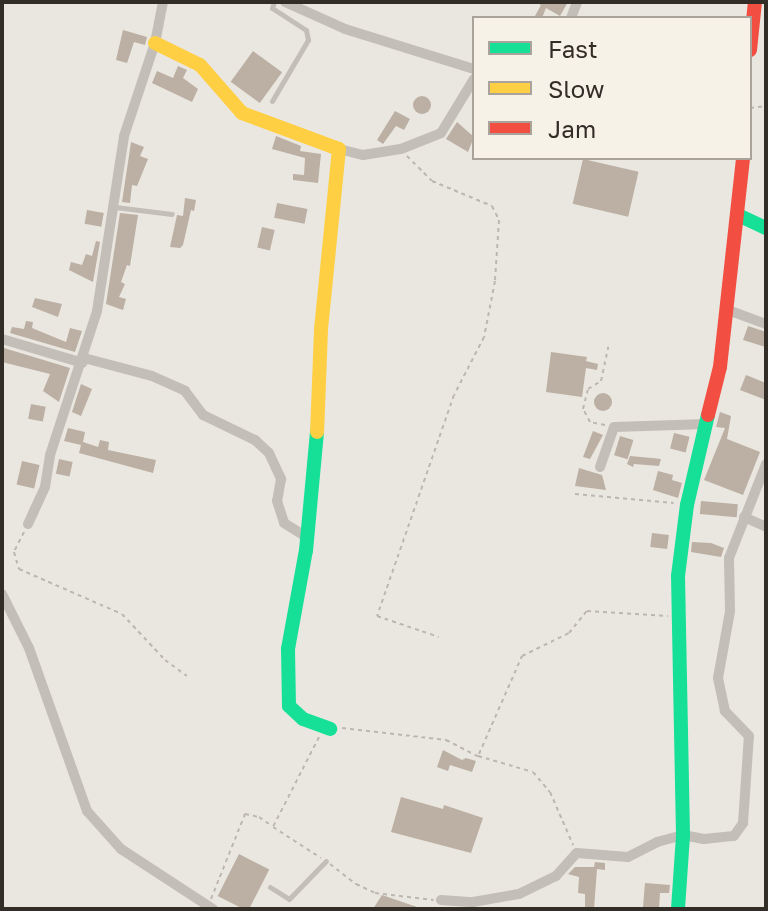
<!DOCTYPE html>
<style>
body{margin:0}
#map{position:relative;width:768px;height:911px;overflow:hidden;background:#eae7e0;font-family:"Golos Text",sans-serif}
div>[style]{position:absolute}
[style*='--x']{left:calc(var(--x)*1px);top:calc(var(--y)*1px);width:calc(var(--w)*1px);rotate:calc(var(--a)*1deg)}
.building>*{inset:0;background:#bcafa3;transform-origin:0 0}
.round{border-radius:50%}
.path>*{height:2px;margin-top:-1px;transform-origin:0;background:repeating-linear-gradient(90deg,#bcb8b1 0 4px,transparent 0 8px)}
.lane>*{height:5px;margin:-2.5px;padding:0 2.5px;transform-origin:2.5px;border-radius:2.5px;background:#c3bfb8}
.street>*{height:10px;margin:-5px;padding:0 5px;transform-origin:5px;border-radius:5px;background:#c3bfb8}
.fast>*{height:14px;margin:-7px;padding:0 7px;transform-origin:7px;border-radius:7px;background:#16e098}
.slow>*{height:14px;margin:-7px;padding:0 7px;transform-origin:7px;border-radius:7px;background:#ffcf43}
.jam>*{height:14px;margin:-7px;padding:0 7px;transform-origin:7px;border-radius:7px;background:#f24e42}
span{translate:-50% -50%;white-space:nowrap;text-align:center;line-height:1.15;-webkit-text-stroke:6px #f7f2e7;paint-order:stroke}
.frame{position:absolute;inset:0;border:4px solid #332d28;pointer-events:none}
.legend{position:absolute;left:472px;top:16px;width:280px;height:144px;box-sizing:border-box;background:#f7f2e7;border:2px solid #a9a39b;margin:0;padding:10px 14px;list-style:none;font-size:24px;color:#332d28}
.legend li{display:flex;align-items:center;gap:16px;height:40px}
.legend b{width:40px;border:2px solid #a9a39b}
</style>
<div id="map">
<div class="building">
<div style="clip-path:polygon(535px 2px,568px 2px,560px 16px,546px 8px,542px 18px,535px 16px,541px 5px)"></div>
<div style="clip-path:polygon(123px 30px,147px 37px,145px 45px,134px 42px,127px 63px,116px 60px)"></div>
<div style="left:253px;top:51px;width:36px;height:38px;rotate:36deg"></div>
<div style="clip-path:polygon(178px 66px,187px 70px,183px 78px,198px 89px,192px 102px,152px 83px,157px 71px,173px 78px)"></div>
<div class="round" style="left:413px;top:96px;width:18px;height:18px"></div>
<div style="clip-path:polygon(395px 111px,410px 119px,404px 130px,396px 126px,383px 144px,377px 140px)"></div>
<div style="clip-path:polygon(457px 122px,474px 137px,468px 152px,446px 139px)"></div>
<div style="clip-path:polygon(276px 136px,301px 146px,300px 151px,321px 154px,318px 183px,293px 180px,293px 174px,304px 175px,305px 158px,272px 149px)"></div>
<div style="clip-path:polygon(131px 142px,144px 147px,140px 156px,148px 159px,137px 186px,132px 185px,130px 203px,122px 202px)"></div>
<div style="left:583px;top:159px;width:57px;height:46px;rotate:13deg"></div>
<div style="clip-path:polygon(185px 198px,196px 200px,194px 211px,191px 210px,183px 245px,180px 248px,170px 247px,177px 215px,183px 216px)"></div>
<div style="left:277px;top:203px;width:31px;height:15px;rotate:11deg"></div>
<div style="left:87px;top:210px;width:17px;height:14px;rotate:10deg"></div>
<div style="clip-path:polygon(120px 213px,138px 215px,130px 266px,127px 265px,121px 282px,125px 284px,119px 297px,126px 299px,123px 310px,106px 304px)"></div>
<div style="left:262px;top:227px;width:13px;height:21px;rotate:13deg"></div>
<div style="clip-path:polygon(96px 241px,100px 242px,93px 282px,69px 270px,71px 262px,82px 265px,86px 254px,92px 256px)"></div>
<div style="clip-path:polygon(35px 298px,62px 304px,58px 317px,32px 307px)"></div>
<div style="clip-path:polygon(26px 321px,33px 322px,32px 328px,66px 342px,70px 328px,82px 331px,75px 352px,10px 333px,12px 327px,24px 329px)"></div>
<div style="clip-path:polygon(748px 326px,766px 332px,766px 347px,743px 340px)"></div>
<div style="clip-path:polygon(4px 348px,70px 368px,59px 402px,43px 391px,50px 374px,2px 362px)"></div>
<div style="clip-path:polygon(551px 352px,587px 357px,586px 361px,598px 364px,597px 370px,586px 368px,582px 397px,546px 392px)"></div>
<div style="clip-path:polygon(746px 375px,766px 383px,766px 400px,740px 390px)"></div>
<div style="clip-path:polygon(81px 384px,92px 389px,81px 416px,72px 412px)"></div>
<div class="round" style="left:594px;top:393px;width:18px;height:18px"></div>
<div style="left:31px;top:404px;width:15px;height:15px;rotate:11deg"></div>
<div style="clip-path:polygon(720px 412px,731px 416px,727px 439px,760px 452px,743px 495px,704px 480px,725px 428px,716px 427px)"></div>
<div style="clip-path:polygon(68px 428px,85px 432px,83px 442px,98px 447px,100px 440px,109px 442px,108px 450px,156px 460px,153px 473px,79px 453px,81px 445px,64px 441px)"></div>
<div style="clip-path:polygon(593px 431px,603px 435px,590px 459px,583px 457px)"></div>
<div style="left:674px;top:433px;width:16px;height:16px;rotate:14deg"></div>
<div style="left:620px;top:436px;width:14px;height:20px;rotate:17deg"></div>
<div style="clip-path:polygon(630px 456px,652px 458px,661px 459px,659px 466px,634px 464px,633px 467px,627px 464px)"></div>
<div style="left:59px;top:459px;width:14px;height:15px;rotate:12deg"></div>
<div style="left:22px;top:461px;width:18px;height:24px;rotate:13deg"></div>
<div style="clip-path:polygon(579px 468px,602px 475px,606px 490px,575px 486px)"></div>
<div style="clip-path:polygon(658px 471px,673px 475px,672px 480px,682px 483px,678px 498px,653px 490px)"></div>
<div style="left:701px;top:501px;width:37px;height:13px;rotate:5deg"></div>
<div style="left:652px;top:533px;width:17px;height:14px;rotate:7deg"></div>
<div style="clip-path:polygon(692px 542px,711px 543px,724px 548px,721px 557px,691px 552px)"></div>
<div style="clip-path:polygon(443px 750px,462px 760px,466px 758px,476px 761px,472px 772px,450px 765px,448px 771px,437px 767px)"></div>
<div style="clip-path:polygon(401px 797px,443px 809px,444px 805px,483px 818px,471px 853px,391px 832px)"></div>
<div style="left:239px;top:854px;width:34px;height:47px;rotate:27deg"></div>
<div style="clip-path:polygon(595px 862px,605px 863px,605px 870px,597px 869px,594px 909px,585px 909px,585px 894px,578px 893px,579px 877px,568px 874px,575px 867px,594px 867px)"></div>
<div style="clip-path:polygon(645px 883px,670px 885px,669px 893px,660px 893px,659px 908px,643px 907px)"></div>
<div style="clip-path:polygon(382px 895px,420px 908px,420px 909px,373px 909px)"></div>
</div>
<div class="path">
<div style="--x:750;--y:108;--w:16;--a:-7"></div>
<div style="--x:407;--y:156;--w:35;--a:45"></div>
<div style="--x:432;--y:181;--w:65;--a:22.6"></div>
<div style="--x:492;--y:206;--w:16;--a:63"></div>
<div style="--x:499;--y:220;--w:61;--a:93.8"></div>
<div style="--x:495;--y:281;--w:57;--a:101.1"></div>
<div style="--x:484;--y:337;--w:65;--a:117.3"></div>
<div style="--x:454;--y:395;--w:234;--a:109.2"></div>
<div style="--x:377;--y:616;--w:65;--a:18.7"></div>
<div style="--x:605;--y:425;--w:15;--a:-169"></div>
<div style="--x:590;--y:422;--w:15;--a:-118"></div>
<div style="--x:583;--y:409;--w:21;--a:-76"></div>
<div style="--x:588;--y:389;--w:15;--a:-32"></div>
<div style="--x:601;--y:381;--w:35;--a:-78"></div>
<div style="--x:575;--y:494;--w:99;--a:5.2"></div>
<div style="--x:24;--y:532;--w:22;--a:117"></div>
<div style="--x:14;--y:552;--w:18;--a:74"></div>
<div style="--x:19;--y:569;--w:112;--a:23.6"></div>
<div style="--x:122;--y:614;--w:63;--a:46.9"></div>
<div style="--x:165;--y:660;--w:27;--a:36"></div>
<div style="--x:342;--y:728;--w:105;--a:6.6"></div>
<div style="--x:446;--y:740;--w:36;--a:27"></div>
<div style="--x:478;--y:756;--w:57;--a:16.2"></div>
<div style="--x:533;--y:772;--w:26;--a:50"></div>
<div style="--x:550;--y:792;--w:58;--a:66.5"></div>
<div style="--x:319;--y:737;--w:101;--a:117.1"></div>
<div style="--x:273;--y:827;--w:57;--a:32.9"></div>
<div style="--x:479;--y:754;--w:107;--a:-66.3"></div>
<div style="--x:522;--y:656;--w:52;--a:-26.1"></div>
<div style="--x:569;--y:633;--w:28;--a:-51"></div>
<div style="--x:587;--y:611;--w:81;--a:3.5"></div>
<div style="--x:330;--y:864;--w:33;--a:38"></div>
<div style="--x:356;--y:884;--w:21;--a:25"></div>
<div style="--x:375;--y:893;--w:59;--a:6.8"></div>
<div style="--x:211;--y:899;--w:92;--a:-68.2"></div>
<div style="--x:245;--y:814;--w:14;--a:12"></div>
<div style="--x:259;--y:817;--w:16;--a:35"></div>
</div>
<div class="lane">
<div style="--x:272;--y:101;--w:71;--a:-59.5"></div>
<div style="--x:308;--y:40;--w:10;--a:-101"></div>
<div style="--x:306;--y:30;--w:40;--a:-147.1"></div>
<div style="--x:272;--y:8;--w:6;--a:-72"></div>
<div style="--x:115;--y:207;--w:57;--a:7"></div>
<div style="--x:270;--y:887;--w:22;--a:32"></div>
<div style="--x:289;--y:899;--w:53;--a:-45.8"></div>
</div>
<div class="street">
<div style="--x:285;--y:2;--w:66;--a:24.2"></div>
<div style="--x:345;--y:29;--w:135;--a:17.2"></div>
<div style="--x:571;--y:18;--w:17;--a:-69"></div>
<div style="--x:339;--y:149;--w:25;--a:14"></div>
<div style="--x:363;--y:155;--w:38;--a:-9"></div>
<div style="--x:401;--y:149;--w:43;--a:-21.8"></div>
<div style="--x:441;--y:133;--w:63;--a:-58.6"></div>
<div style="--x:728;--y:310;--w:40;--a:20.2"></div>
<div style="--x:2;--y:339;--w:84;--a:16.5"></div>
<div style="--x:84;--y:358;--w:70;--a:14.8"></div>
<div style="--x:152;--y:376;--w:36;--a:24"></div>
<div style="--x:185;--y:391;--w:30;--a:53"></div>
<div style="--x:203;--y:415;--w:58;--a:25.7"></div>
<div style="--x:255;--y:440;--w:19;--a:43"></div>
<div style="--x:269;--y:453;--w:29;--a:65"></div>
<div style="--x:281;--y:479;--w:22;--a:100"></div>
<div style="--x:277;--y:501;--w:23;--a:72"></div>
<div style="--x:284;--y:523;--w:28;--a:32"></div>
<div style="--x:600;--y:467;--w:42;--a:-70.7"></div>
<div style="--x:614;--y:427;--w:93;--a:-1.8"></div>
<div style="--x:744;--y:517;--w:24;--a:24"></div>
<div style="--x:28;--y:524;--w:41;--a:-65.3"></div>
<div style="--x:45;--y:487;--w:32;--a:-81"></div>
<div style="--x:50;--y:455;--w:151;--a:-71.9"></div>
<div style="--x:97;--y:311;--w:177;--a:-81.2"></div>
<div style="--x:124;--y:136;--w:98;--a:-71.6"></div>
<div style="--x:155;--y:43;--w:42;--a:-79"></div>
<div style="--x:2;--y:594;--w:60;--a:63.4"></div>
<div style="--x:29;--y:648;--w:173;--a:70.4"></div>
<div style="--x:87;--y:811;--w:51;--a:48.2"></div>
<div style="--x:121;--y:849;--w:110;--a:33.1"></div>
<div style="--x:441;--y:900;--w:32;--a:4"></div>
<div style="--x:473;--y:902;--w:47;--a:-9.9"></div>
<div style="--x:519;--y:894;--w:41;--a:-25.9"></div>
<div style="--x:556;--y:876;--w:31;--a:-48"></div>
<div style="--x:577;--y:853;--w:51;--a:4.5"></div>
<div style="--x:628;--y:857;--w:33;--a:-27"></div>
<div style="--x:657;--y:842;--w:27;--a:-15"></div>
<div style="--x:683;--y:835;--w:21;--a:11"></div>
<div style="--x:704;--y:839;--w:30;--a:-6"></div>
<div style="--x:734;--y:836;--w:16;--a:-55"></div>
<div style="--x:743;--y:823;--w:87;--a:-86.1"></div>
<div style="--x:749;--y:736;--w:35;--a:-134"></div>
<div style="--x:725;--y:711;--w:34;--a:-102"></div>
<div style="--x:718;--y:678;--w:68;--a:-79.8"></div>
<div style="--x:730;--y:611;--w:53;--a:-91.1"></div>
<div style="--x:729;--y:558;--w:101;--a:-68.5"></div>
</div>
<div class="fast">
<div style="--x:738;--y:215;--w:31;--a:25"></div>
<div style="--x:317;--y:432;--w:119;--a:95.3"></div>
<div style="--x:306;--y:550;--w:101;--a:100.3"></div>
<div style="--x:288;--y:649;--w:57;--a:89"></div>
<div style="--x:289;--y:706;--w:19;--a:43"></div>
<div style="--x:303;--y:719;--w:29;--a:20"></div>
<div style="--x:678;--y:909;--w:74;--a:-86.1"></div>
<div style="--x:683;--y:835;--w:259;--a:-91.1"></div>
<div style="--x:678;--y:576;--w:72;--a:-82.8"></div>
<div style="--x:687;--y:505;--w:92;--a:-76.9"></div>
</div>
<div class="slow">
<div style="--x:155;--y:43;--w:50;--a:26.1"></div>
<div style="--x:200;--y:65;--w:64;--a:48.8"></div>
<div style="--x:242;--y:113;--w:103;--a:20.4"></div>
<div style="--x:339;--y:149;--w:182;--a:95.7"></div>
<div style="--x:321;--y:330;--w:102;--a:92.2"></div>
</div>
<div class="jam">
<div style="--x:750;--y:50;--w:48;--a:-84.1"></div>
<div style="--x:708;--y:415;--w:49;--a:-76"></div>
<div style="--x:720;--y:367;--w:210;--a:-83.7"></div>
</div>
<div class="frame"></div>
<ul class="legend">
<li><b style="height:10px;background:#16e098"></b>Fast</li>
<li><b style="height:10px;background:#ffcf43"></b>Slow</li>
<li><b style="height:10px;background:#f24e42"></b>Jam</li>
</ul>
</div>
